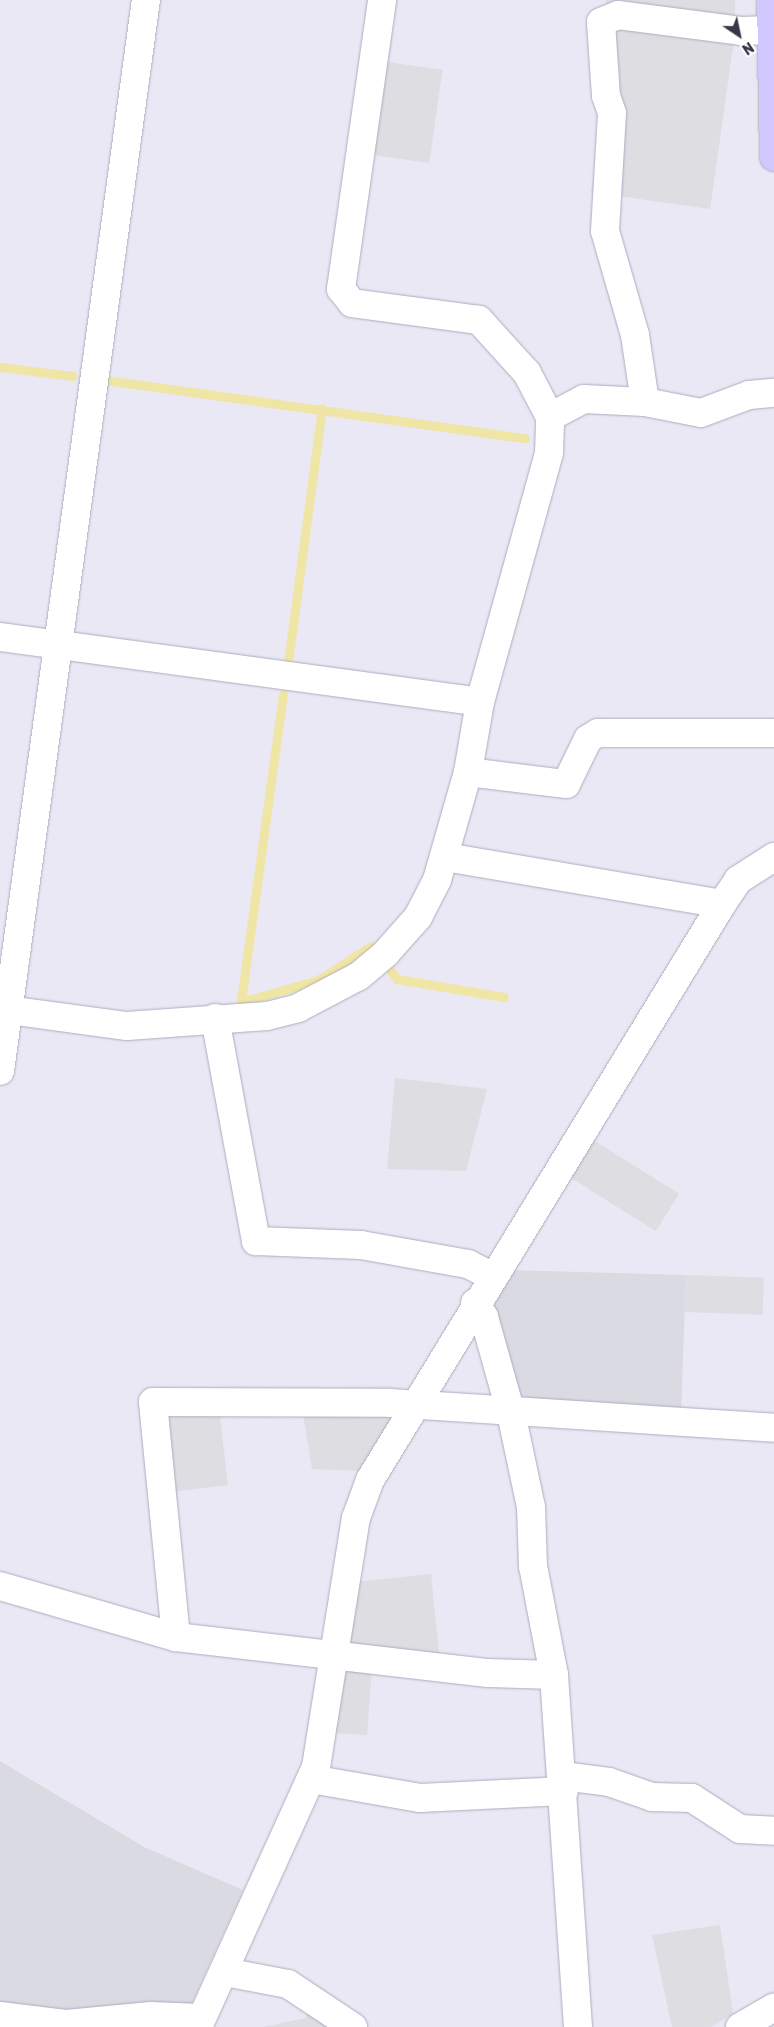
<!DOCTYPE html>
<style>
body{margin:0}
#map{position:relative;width:774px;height:2027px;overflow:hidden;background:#eae8f4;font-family:Rubik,sans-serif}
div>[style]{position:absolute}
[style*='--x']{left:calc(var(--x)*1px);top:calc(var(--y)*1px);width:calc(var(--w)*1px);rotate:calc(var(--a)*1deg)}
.industrial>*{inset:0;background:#dadae3}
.parking>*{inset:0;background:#dddde2;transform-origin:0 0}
.stream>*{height:9px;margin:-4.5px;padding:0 4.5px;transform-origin:4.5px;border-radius:4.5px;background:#efe5a5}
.roads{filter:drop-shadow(0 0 1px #adabbf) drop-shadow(0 0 1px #adabbf)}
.street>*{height:28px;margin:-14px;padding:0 14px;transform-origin:14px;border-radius:14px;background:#fff}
.secondary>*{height:28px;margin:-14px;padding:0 14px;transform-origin:14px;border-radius:14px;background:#d3c8fe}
span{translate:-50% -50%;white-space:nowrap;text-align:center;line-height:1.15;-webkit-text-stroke:4px #fff;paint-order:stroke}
.north{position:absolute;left:714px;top:10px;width:50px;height:50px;-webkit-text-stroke:4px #fff;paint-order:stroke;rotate:146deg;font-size:14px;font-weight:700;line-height:20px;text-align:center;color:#383747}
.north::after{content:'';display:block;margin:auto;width:18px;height:22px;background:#383747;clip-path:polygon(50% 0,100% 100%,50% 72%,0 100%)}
</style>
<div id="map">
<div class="industrial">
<div style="clip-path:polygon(506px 1270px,686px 1275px,681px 1414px,515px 1404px,485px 1305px)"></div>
<div style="clip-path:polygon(0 1761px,144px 1847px,243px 1890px,191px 2005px,67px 2016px,0 2008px)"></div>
</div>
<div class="parking">
<div style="clip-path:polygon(606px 0,735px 0,735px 21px,606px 3px)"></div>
<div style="left:615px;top:24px;width:120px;height:170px;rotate:8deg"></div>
<div style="left:387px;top:62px;width:56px;height:94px;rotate:8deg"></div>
<div style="clip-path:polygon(395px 1078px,487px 1089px,466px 1171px,387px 1169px)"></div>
<div style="left:590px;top:1138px;width:105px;height:44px;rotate:32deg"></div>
<div style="left:686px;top:1275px;width:78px;height:37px;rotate:2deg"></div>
<div style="clip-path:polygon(180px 1405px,219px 1407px,228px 1485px,170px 1492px,162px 1423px)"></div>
<div style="clip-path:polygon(302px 1407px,395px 1417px,362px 1471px,312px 1469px)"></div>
<div style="clip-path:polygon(431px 1574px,440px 1662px,345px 1653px,355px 1582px)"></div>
<div style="clip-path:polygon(343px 1665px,372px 1667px,367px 1735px,333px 1733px)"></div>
<div style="clip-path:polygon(720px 1925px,733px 2013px,711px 2027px,672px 2027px,652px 1935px)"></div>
<div style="clip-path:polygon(306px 2006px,342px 2027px,263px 2027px,306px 2018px)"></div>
</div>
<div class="stream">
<div style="--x:0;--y:367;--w:73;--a:7.1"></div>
<div style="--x:105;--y:380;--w:424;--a:7.9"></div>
<div style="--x:288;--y:662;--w:256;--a:-82.4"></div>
<div style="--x:283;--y:694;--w:311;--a:97.8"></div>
<div style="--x:241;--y:1002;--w:80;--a:-15.9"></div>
<div style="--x:318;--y:980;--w:63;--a:-32.7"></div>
<div style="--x:388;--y:967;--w:15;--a:53"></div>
<div style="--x:397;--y:979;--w:108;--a:9.6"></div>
</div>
<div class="roads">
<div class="street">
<div style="--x:645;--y:402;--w:68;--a:-98.5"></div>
<div style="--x:635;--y:335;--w:108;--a:-106.1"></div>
<div style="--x:605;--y:231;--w:118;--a:-86.6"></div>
<div style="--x:612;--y:113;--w:18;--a:-109"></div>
<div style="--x:606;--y:96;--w:74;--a:-93.9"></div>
<div style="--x:601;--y:22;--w:18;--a:-22"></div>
<div style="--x:618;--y:15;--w:124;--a:7.4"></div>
<div style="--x:741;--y:31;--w:30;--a:-2"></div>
<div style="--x:550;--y:417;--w:38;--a:-28"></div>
<div style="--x:584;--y:399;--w:61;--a:2.8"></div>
<div style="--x:645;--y:402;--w:57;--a:11.1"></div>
<div style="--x:701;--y:413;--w:51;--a:-20.6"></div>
<div style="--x:749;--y:395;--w:25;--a:-5"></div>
<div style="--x:0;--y:637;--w:484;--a:7.7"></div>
<div style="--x:468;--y:772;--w:99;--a:7"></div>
<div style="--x:566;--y:784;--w:50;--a:-63.9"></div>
<div style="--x:588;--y:739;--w:12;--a:-31"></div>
<div style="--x:598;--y:733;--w:176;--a:0"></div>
<div style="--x:445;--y:857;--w:281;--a:9.6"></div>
<div style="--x:8;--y:1010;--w:120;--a:7.7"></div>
<div style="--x:127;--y:1026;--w:140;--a:-4.1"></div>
<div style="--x:267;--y:1016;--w:32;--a:-14"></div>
<div style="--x:298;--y:1008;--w:69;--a:-27.7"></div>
<div style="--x:359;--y:976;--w:35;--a:-40"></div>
<div style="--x:386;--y:953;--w:48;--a:-48.4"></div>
<div style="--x:418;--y:917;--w:42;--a:-62.8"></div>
<div style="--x:437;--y:880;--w:112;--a:-74"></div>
<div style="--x:468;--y:772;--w:71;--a:-80.3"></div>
<div style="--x:480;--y:702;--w:258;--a:-74.5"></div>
<div style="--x:549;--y:453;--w:36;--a:-88"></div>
<div style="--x:550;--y:417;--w:50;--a:-117.6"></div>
<div style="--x:527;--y:373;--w:72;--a:-132.2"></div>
<div style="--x:479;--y:320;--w:128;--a:-172.4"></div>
<div style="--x:352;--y:303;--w:18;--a:-128"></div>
<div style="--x:341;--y:289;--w:292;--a:-81.9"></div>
<div style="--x:215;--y:1018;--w:227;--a:79.6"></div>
<div style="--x:256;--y:1241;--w:105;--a:2.2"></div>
<div style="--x:361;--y:1245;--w:109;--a:10.1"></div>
<div style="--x:468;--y:1264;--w:27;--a:27"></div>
<div style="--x:0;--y:1071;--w:1081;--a:-82.24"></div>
<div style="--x:475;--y:1303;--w:17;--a:57"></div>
<div style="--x:484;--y:1317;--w:100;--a:74.3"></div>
<div style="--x:511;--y:1413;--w:96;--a:78"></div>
<div style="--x:531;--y:1507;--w:59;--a:88.1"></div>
<div style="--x:533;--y:1566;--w:111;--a:79.1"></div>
<div style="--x:554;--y:1675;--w:353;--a:86.1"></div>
<div style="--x:0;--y:1586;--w:183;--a:16.2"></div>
<div style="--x:176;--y:1637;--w:314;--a:6.6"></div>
<div style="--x:488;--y:1673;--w:66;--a:1.7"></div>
<div style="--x:176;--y:1637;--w:236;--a:-95.6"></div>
<div style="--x:153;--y:1402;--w:237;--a:0.2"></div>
<div style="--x:390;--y:1403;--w:385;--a:3.7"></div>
<div style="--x:563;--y:1776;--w:46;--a:7.4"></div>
<div style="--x:609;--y:1782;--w:46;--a:19.2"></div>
<div style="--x:652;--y:1797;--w:40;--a:1.4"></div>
<div style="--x:692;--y:1798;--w:57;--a:32.9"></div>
<div style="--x:740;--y:1829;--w:34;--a:3"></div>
<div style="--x:311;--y:1779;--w:111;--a:9.9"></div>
<div style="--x:420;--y:1798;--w:144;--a:-2.8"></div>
<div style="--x:225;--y:1972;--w:64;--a:10.8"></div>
<div style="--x:288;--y:1984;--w:78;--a:33.5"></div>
<div style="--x:0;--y:2016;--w:66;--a:6.9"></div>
<div style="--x:66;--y:2024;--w:85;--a:-5.4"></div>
<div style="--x:151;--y:2016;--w:50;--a:2.3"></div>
<div style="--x:198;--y:2027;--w:286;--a:-65.6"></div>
<div style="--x:316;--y:1767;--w:252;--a:-80.9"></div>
<div style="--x:356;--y:1518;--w:40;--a:-69.8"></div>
<div style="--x:370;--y:1480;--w:675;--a:-58.57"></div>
<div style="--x:722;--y:904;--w:29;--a:-56"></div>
<div style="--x:738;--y:880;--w:43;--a:-32.6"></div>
<div style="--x:740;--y:2027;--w:39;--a:-30"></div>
</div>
<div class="secondary">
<div style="--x:771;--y:0;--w:157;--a:88.9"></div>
</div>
</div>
<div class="north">N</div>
</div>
